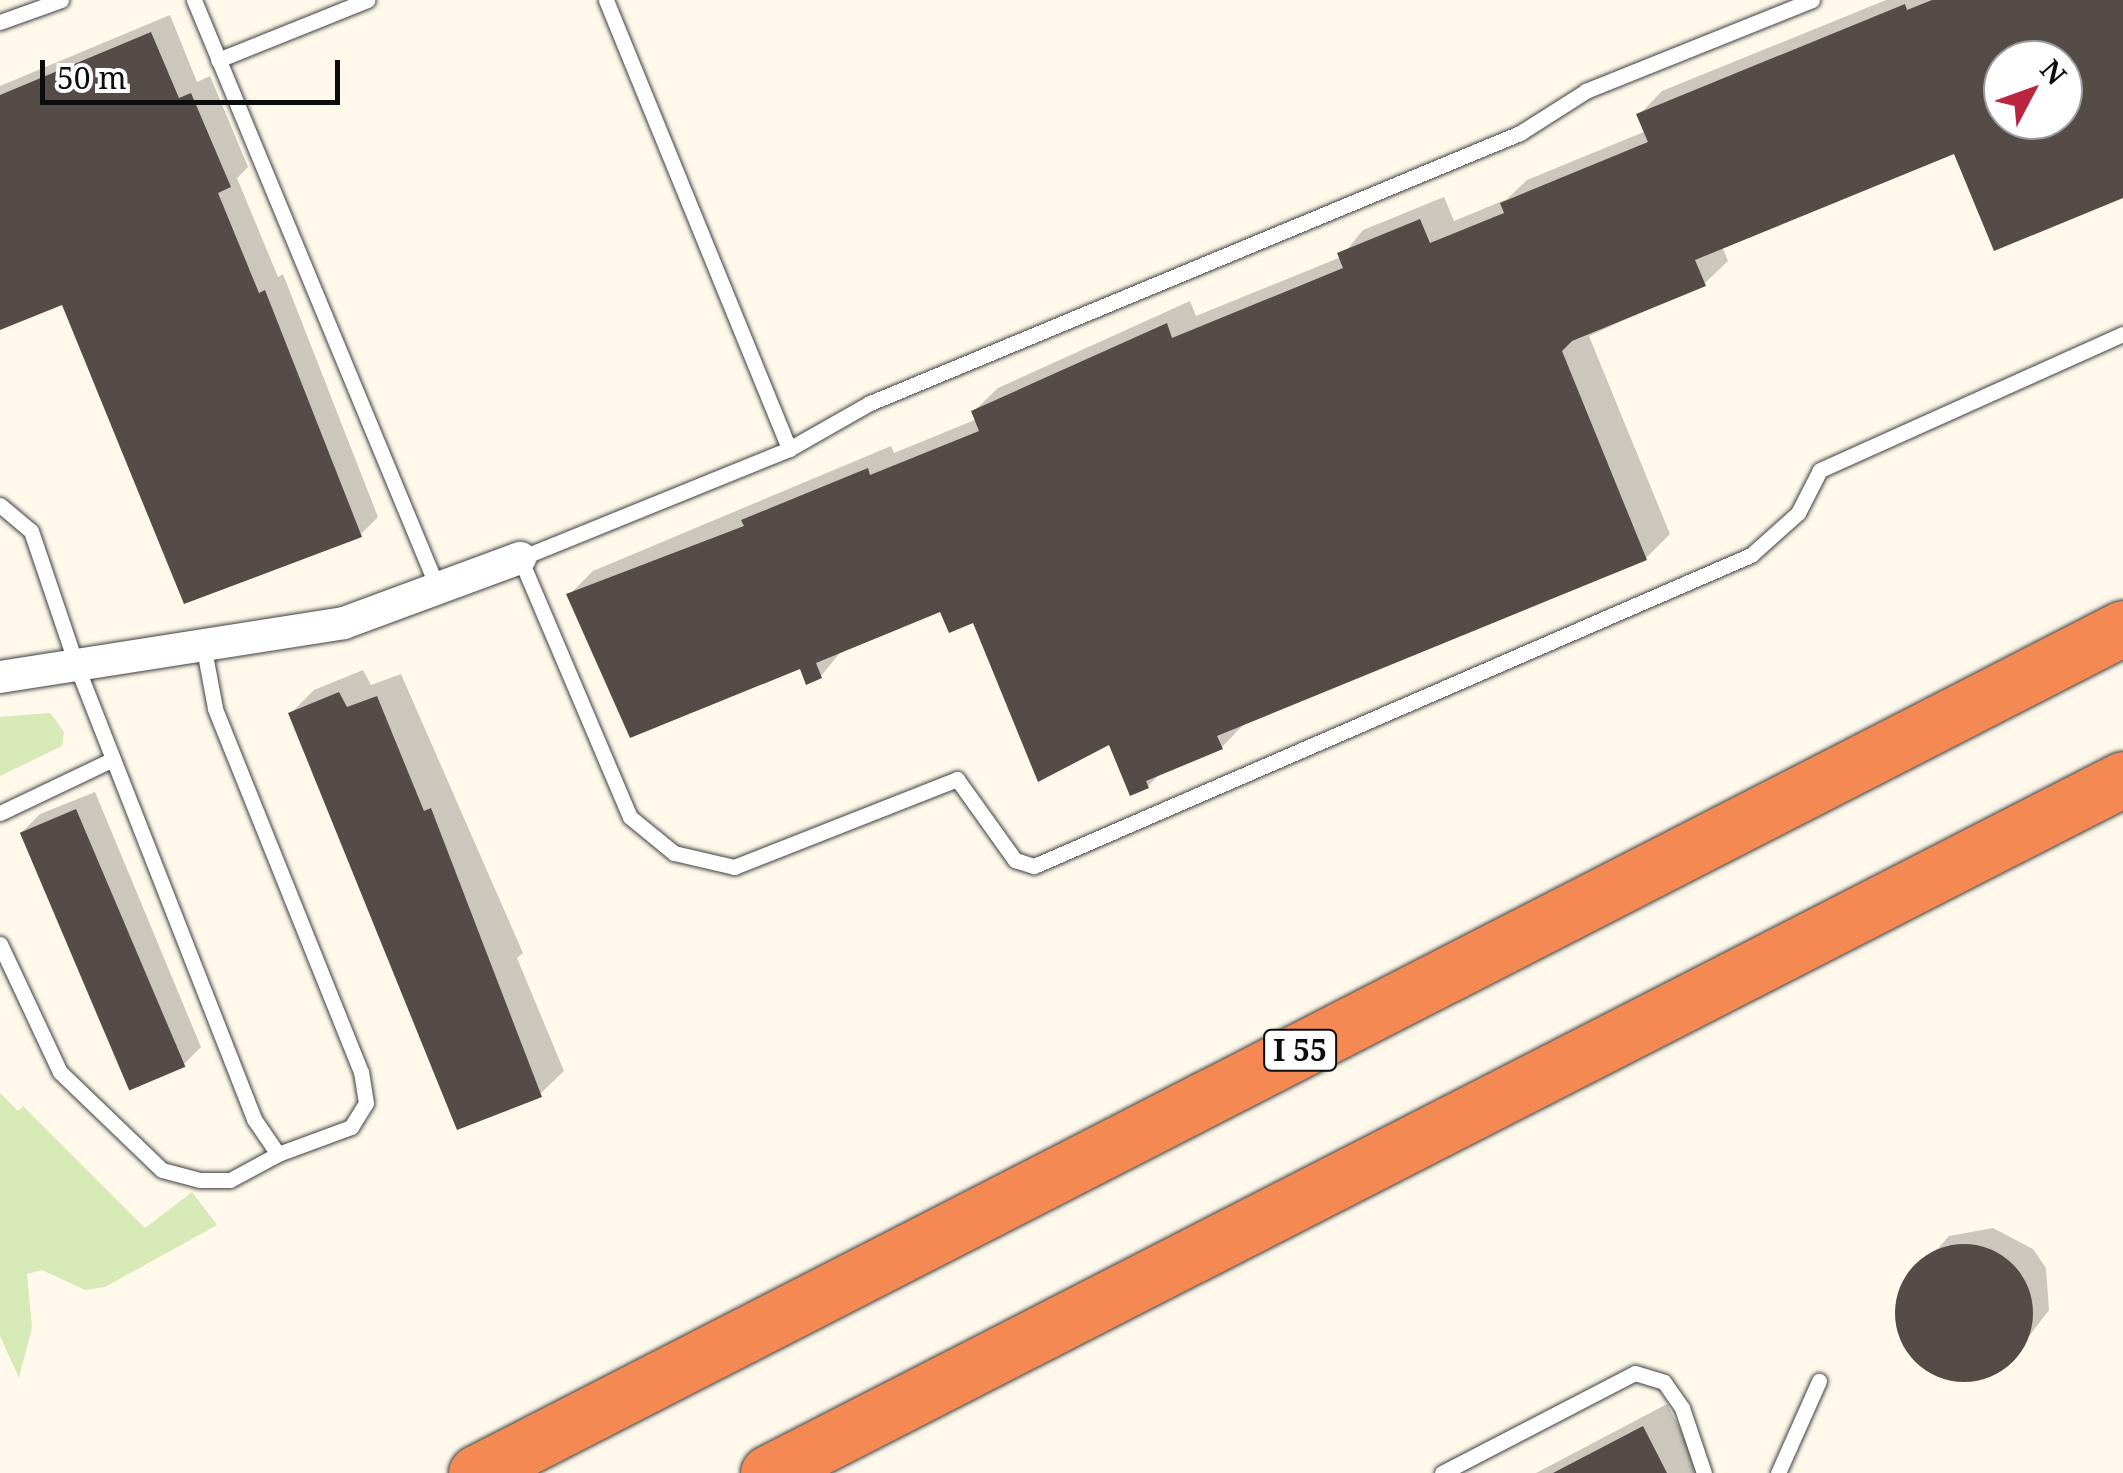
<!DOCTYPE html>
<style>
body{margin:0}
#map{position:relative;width:2123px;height:1473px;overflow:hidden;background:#fff9eb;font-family:"Noto Serif",serif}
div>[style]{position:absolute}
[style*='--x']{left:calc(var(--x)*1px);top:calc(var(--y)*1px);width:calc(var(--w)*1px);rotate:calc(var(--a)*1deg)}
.green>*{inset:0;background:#d6e9b6}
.shadow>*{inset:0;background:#0003}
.building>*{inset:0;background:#554c48;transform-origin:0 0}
.round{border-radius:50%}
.roads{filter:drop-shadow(0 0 2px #3f3f3f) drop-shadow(0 0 2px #3f3f3f)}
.service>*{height:15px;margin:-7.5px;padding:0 7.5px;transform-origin:7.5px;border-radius:7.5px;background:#fff}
.minor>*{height:32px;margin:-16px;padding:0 16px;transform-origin:16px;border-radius:16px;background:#fff}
.motorway>*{height:55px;margin:-27.5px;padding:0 27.5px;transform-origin:27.5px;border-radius:27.5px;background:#f48954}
span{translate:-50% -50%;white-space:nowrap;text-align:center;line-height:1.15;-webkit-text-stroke:10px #fff;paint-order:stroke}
.shield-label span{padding:2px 8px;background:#fff;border:2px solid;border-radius:8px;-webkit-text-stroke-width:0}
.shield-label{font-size:30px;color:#0c0c0c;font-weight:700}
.north{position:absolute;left:1983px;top:40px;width:100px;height:100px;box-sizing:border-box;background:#fff;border:2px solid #9e9e9e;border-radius:50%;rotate:49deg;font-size:28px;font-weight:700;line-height:40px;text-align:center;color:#0c0c0c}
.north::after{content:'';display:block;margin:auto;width:35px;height:45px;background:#bb253f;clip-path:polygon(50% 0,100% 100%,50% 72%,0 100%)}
.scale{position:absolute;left:40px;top:60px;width:300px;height:45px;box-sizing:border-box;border:5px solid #0c0c0c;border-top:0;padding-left:12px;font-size:30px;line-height:35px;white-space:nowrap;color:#0c0c0c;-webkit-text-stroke:8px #fff;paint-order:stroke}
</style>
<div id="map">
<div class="green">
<div style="clip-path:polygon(50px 713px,64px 732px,62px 746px,0 776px,0 717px)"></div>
<div style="clip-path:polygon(0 1093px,18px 1111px,23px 1106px,145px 1228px,192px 1192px,217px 1225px,105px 1287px,85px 1290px,42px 1270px,27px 1274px,32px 1328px,19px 1378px,0 1336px)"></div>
</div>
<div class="shadow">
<div style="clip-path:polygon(evenodd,1886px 0,2123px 0,2123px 195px,1955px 151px,1722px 246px,1728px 261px,1704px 284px,1589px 336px,1670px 534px,1646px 558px,1245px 723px,1222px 747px,1162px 772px,1148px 786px,1110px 741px,974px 620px,941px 609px,843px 649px,821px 676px,569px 595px,593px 571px,891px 446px,894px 453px,977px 419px,974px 411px,998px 388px,1190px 301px,1196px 316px,1341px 257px,1363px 230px,1444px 197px,1454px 221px,1507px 199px,1527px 180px,1646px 131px,1639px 115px,1662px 91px,1886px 0,2003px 60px,2063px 60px,2063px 120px,2003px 120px,2003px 60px)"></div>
<div style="clip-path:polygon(170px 15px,197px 82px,210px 76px,248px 167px,237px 178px,278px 277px,283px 274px,378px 517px,360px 535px,63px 302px,0 327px,0 86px)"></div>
<div style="clip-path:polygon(363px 670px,371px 685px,401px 674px,523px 953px,517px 958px,564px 1071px,540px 1094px,291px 713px,314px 690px)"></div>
<div style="clip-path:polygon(95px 792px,201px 1047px,183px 1065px,22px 832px,40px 814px)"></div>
<div style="clip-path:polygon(1993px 1228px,2033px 1249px,2046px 1268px,2049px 1310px,2007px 1365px,1989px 1376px,1946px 1378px,1911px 1354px,1897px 1314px,1901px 1291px,1949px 1236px)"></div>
<div style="clip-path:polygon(1667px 1404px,1703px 1473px,1536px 1473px)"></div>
</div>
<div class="building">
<div style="clip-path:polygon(evenodd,1932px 0,2123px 0,2123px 198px,1994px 251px,1954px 154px,1695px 260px,1706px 286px,1572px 341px,1562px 351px,1647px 560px,1217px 736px,1223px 749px,1146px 781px,1149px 788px,1130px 796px,1109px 745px,1038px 782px,973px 623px,949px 633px,940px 612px,816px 663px,822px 678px,806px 685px,800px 669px,630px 738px,566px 594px,744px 526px,741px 520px,868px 468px,870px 475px,979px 431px,971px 411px,1167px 323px,1172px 338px,1343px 268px,1337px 253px,1420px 219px,1430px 243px,1504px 213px,1500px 203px,1648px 142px,1636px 114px,1905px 4px,1907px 10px,1932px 0,2003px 60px,2063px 60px,2063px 120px,2003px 120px,2003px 60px)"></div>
<div style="clip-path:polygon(151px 32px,179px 98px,191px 93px,231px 187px,218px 193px,259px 293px,265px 290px,362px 537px,184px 604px,62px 305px,0 330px,0 95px)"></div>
<div style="clip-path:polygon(339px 692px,347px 707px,377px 696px,424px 811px,431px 808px,542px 1097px,457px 1130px,288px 713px)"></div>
<div style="left:76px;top:809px;width:280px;height:61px;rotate:67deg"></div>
<div class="round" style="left:1895px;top:1244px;width:138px;height:138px"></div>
<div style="clip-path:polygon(1643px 1426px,1667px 1473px,1553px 1473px)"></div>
</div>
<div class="roads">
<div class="service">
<div style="--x:194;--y:0;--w:638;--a:67.5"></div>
<div style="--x:606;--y:0;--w:485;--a:67.8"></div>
<div style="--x:1812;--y:0;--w:244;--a:158.1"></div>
<div style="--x:1586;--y:91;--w:78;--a:147.5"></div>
<div style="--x:1520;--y:133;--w:704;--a:157.44"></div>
<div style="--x:870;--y:403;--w:93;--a:150.4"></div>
<div style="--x:789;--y:449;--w:290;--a:157.9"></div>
<div style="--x:520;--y:558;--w:281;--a:67"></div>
<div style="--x:630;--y:817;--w:57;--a:39.3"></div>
<div style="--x:674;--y:853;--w:62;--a:13.1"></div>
<div style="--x:734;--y:867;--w:240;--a:-21.5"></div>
<div style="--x:957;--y:779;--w:100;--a:54.4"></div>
<div style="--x:1015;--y:860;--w:20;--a:18"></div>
<div style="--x:1034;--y:866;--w:782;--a:-23.45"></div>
<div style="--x:1751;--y:555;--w:63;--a:-41.8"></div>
<div style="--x:1798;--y:513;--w:48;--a:-62.9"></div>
<div style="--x:1820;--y:470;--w:332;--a:-24.2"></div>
<div style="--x:0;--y:22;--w:65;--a:-19.8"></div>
<div style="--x:218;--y:60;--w:161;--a:-21.9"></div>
<div style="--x:0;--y:505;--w:40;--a:40"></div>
<div style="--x:31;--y:531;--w:144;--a:71.3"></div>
<div style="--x:77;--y:667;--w:485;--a:68.6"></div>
<div style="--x:254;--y:1119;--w:42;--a:55.6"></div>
<div style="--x:278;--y:1154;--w:78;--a:-20.3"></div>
<div style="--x:351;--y:1127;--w:28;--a:-58"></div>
<div style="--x:366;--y:1103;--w:31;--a:-99"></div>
<div style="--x:361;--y:1072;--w:392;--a:-111.9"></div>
<div style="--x:215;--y:708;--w:65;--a:-100.6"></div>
<div style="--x:0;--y:813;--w:125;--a:-25.5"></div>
<div style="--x:0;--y:944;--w:141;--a:64.9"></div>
<div style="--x:60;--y:1072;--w:141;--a:43.9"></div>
<div style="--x:162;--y:1170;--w:39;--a:15"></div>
<div style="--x:200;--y:1180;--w:30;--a:0"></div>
<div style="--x:230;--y:1180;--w:55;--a:-28.4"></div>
<div style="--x:1442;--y:1473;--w:217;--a:-27.4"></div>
<div style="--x:1635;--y:1373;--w:30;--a:17"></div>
<div style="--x:1664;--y:1382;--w:32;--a:55"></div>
<div style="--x:1682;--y:1408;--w:69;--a:71.3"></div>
<div style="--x:1778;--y:1473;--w:101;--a:-66"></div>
</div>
<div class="minor">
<div style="--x:0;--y:677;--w:348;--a:-8.9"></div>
<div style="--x:344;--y:623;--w:188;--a:-20.3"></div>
</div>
<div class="motorway">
<div style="--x:476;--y:1473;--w:1851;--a:-27.16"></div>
<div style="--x:768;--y:1473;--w:1522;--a:-27.12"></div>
</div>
</div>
<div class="shield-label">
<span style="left:1300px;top:1050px">I 55</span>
</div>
<div class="north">N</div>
<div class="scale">50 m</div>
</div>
